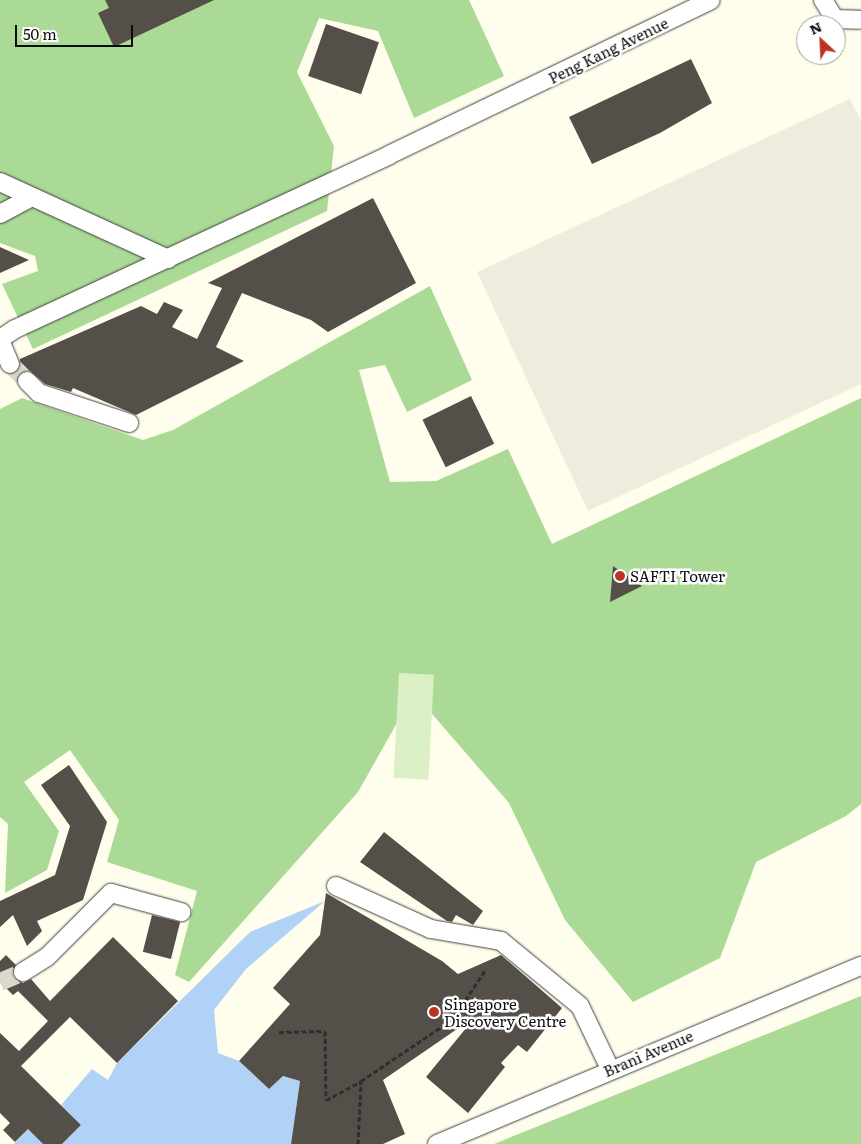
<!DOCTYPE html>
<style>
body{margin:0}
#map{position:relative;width:861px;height:1144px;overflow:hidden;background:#fffeec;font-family:Literata,serif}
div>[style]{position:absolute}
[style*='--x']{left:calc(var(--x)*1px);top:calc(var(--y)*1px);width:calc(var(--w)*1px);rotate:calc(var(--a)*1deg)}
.forest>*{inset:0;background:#aada95}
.pitch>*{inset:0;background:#dcf0c7;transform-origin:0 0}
.plaza>*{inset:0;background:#eeecdc}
.water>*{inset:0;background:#b0d2f7}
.building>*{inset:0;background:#554f49;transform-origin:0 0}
.minor-tunnel>*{height:18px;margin-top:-9px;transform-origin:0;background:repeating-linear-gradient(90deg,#dbdaca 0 18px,transparent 0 27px)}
.path>*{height:3px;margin-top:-1.5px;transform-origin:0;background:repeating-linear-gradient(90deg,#2e2e2e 0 5px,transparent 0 7.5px)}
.roads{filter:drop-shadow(0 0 1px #3f3f3f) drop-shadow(0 0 1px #3f3f3f)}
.minor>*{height:18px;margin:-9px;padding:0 9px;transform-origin:9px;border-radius:9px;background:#fff}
.dots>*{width:14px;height:14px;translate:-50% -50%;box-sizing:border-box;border:2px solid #fff;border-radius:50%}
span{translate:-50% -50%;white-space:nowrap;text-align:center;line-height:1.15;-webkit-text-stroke:5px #fff;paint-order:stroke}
.street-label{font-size:15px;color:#0c0c0c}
.poi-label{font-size:15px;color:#0c0c0c}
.left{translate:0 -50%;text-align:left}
.north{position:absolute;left:796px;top:15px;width:50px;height:50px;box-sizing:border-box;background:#fff;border:1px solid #9e9e9e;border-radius:50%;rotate:335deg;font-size:14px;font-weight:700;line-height:20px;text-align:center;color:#0c0c0c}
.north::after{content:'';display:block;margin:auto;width:18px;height:22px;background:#be3223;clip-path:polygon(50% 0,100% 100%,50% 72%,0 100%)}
.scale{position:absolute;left:15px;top:25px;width:118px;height:22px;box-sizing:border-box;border:2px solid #0c0c0c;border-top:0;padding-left:6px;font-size:15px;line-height:18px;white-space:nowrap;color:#0c0c0c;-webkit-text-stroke:4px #fff;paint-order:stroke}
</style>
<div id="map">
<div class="forest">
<div style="clip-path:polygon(0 0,469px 0,504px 76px,414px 118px,378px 31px,319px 18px,297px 72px,334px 146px,327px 211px,33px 349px,2px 284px,38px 271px,35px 256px,0 243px)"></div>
<div style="clip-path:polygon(430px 286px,472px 380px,407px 412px,385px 365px,359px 370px,390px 482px,436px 481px,508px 449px,552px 544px,861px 398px,861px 804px,846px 816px,756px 862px,720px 958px,633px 1002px,565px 920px,509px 803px,414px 693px,358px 792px,189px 982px,175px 975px,197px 891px,107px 862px,119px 820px,70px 750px,24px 782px,59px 831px,47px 870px,5px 893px,8px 824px,0 817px,0 409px,22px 398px,143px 440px,173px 430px)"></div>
<div style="clip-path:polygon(861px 996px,861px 1144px,494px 1144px)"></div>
</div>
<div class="pitch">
<div style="left:399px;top:673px;width:35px;height:105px;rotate:3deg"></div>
</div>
<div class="plaza">
<div style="clip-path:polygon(850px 99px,861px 121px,861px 384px,588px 511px,477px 272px)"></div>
</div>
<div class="water">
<div style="clip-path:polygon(325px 901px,246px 969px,214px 1010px,218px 1053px,239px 1061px,269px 1089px,283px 1076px,300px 1081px,291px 1144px,62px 1144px,81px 1125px,61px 1105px,92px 1069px,108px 1080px,117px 1063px,250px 932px)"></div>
<div style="clip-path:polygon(28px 1129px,43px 1144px,14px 1144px)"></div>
</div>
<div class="building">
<div style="clip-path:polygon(105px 0,214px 0,114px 47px,98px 13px,109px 8px)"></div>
<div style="left:326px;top:24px;width:56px;height:55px;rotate:19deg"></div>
<div style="clip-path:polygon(691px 59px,712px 103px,660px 133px,592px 164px,569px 117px)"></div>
<div style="clip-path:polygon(373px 198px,416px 283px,328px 332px,311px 320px,242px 293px,216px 347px,244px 361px,136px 415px,73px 388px,71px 392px,45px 384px,30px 371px,24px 371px,18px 377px,12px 374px,19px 370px,20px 359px,141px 306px,157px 314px,164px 302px,183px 310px,172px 327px,197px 339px,222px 288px,208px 283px)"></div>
<div style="clip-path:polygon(0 247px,29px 260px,0 273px)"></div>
<div style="left:471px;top:396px;width:53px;height:54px;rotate:64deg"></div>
<div style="clip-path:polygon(613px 566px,642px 586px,610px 602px)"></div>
<div style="clip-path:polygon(69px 765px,107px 822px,83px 900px,37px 921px,42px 931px,27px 946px,13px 915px,0 927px,0 901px,55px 875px,70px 826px,41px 785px)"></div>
<div style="clip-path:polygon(384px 832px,483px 911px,473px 925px,456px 915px,452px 922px,447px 921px,360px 862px)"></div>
<div style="clip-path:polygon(326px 893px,442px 961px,458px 974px,501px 955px,562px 1008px,527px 1052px,518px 1045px,501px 1063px,505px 1067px,468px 1113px,426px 1077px,476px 1016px,383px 1080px,405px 1134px,383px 1144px,291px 1144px,300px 1081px,283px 1076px,269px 1089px,239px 1061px,290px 1004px,273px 988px,320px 935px)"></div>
<div style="left:152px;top:915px;width:29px;height:38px;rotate:14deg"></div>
<div style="clip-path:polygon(113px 937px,178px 1001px,117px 1063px,70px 1017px,21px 1066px,81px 1125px,62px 1144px,43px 1144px,28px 1129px,15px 1142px,3px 1130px,10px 1123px,0 1113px,0 1033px,19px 1051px,48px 1021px,18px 991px,13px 995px,0 982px,0 961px,6px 955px,16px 965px,12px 972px,14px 978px,23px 983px,31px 979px,50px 1001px)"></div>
</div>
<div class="minor-tunnel">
<div style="--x:10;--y:364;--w:24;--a:45"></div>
<div style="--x:0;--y:982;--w:25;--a:-23"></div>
</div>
<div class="path">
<div style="--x:279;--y:1032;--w:46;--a:-1.2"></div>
<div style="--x:325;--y:1031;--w:69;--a:89.2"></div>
<div style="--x:326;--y:1100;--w:40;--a:-28"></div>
<div style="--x:358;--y:1144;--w:63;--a:-87.3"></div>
<div style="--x:361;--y:1081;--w:111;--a:-34"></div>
<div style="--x:453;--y:1019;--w:60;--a:-56.6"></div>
</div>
<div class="roads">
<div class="minor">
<div style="--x:823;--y:0;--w:22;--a:58"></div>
<div style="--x:835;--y:19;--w:24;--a:2"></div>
<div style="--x:0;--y:182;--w:185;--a:24.6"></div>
<div style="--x:0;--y:214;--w:36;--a:-28"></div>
<div style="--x:10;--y:364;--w:23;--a:-113"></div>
<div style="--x:1;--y:343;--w:6;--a:-72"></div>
<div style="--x:3;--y:337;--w:14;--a:-34"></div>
<div style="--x:15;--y:329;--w:412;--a:-24.9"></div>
<div style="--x:389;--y:155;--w:357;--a:-25.7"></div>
<div style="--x:27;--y:381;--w:17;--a:45"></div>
<div style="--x:39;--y:393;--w:95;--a:18.4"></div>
<div style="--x:336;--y:886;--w:104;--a:24.4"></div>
<div style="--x:431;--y:929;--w:71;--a:9.7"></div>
<div style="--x:501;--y:941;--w:102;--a:39.4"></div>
<div style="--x:580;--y:1006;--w:70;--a:64.5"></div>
<div style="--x:23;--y:972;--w:28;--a:-32"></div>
<div style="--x:47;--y:957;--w:91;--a:-45"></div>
<div style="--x:111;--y:893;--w:73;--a:15.2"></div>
<div style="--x:437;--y:1144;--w:460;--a:-22.8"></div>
</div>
</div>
<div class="dots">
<div style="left:620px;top:576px;background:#be3223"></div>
<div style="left:434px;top:1012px;background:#be3223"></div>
</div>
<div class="street-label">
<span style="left:608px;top:50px;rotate:-26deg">Peng Kang Avenue</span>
<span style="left:648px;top:1053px;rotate:-23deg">Brani Avenue</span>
</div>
<div class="poi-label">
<span class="left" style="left:630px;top:576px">SAFTI Tower</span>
<span class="left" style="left:444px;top:1012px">Singapore<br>Discovery Centre</span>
</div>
<div class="north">N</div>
<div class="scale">50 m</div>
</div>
